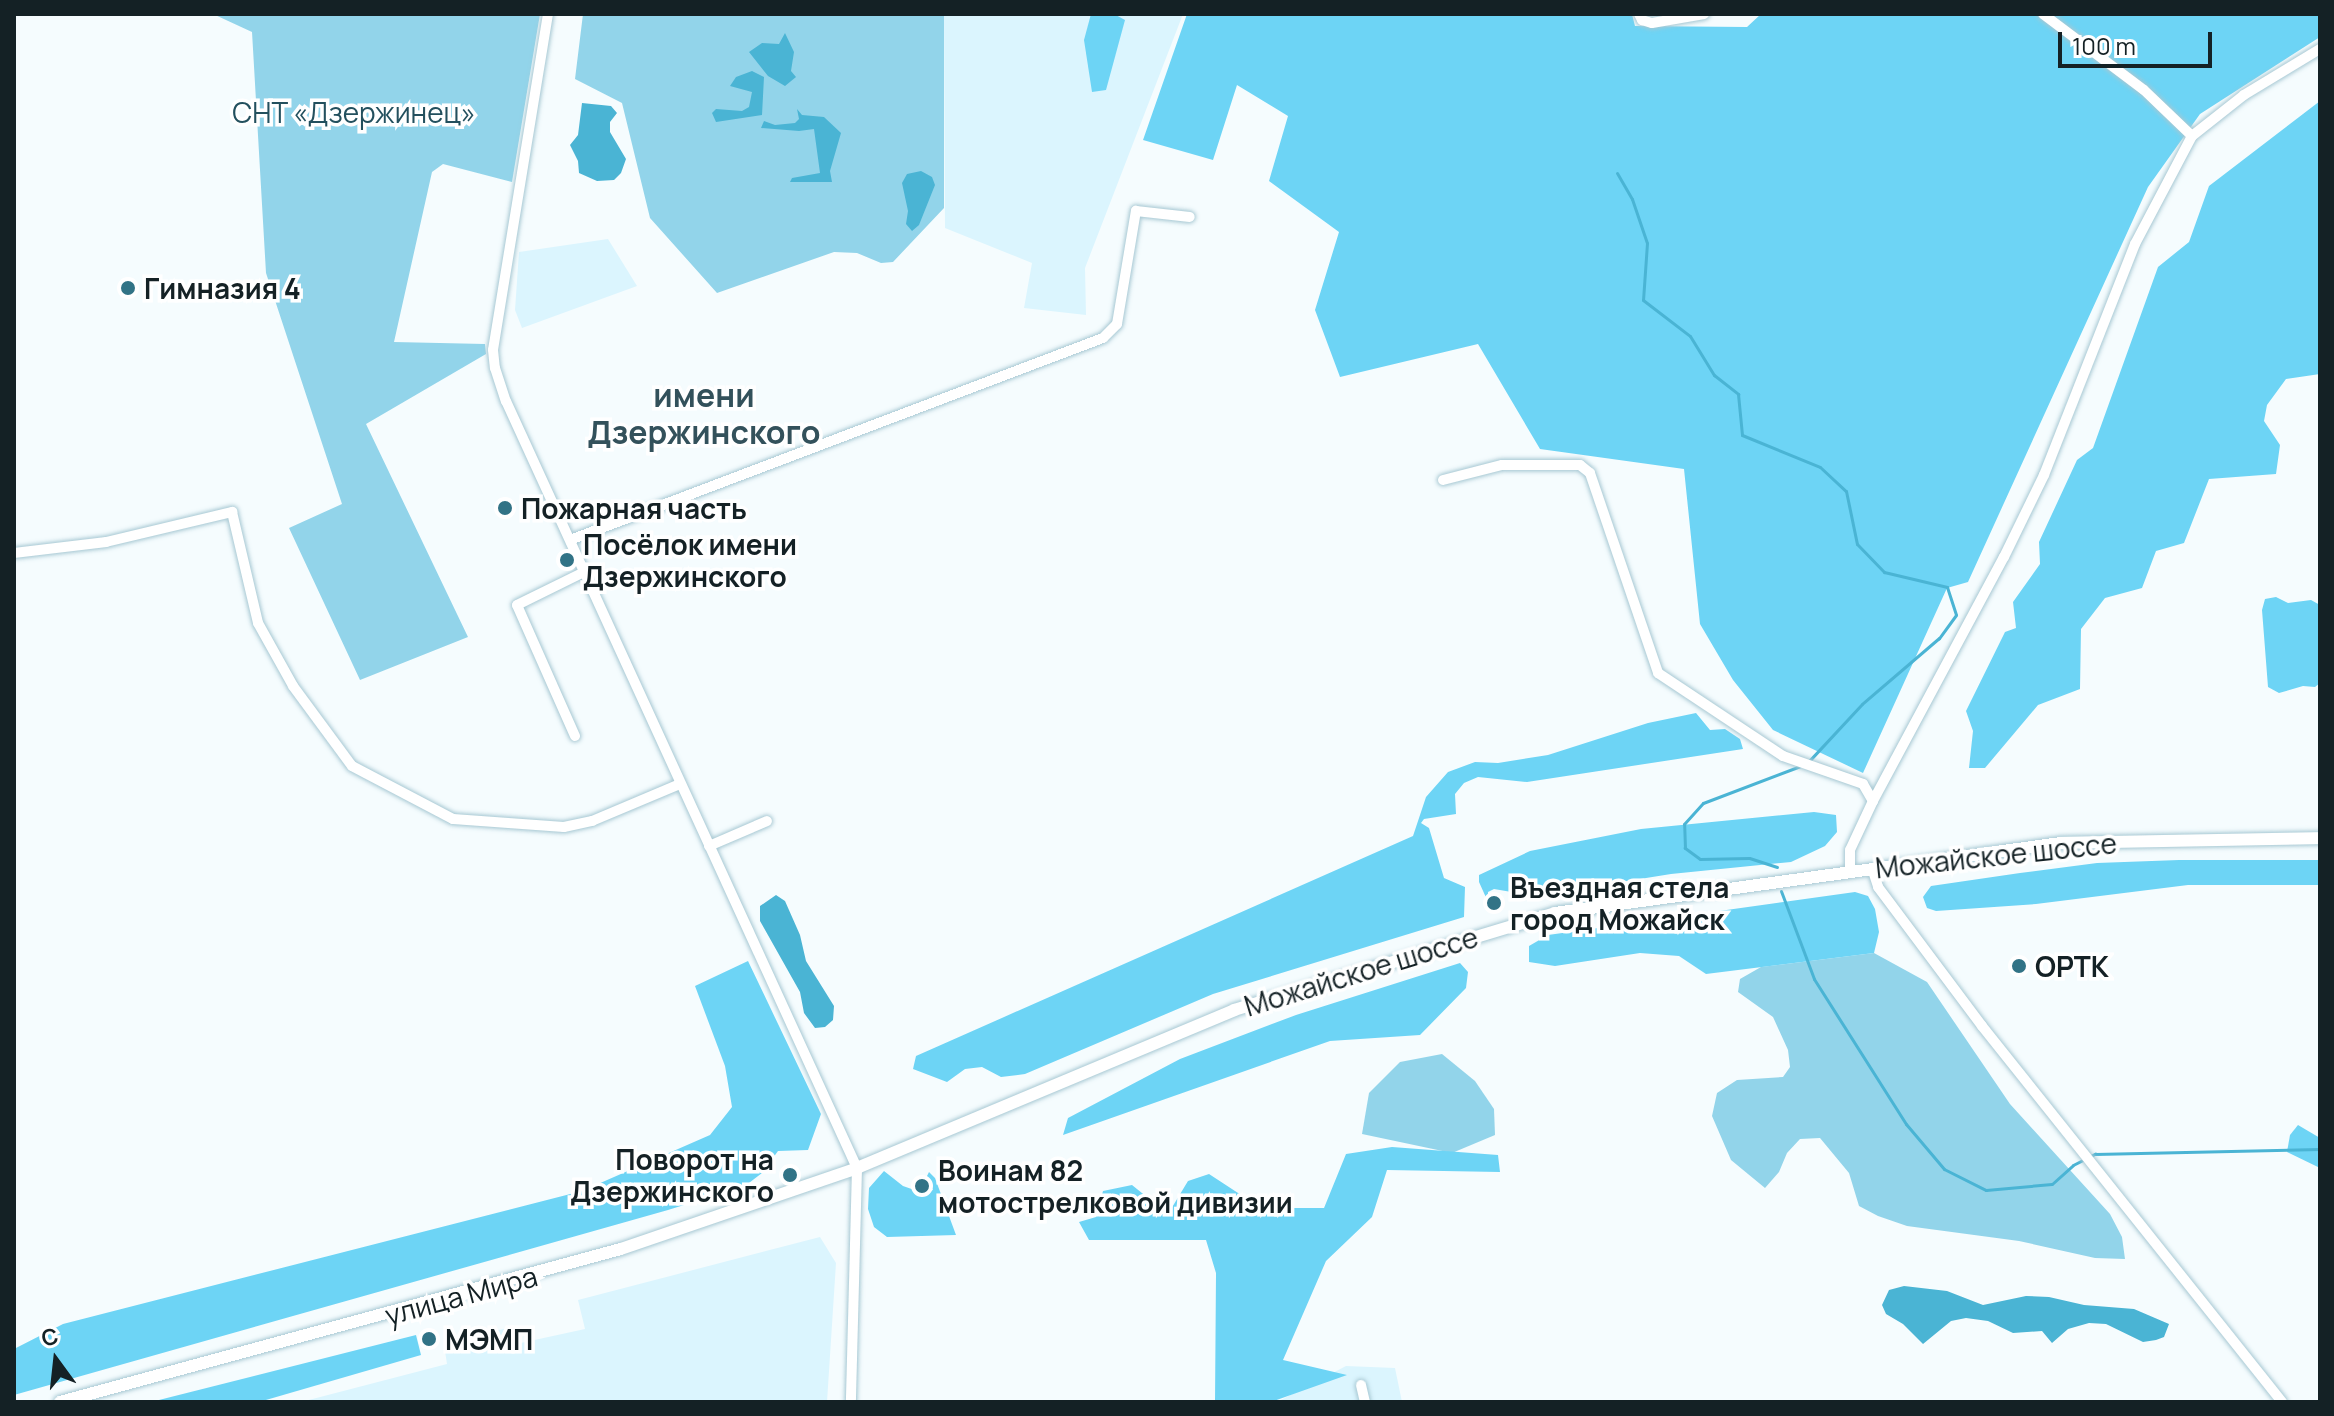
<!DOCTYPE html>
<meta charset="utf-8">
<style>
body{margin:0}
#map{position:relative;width:2334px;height:1416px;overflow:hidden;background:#f5fcfe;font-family:Manrope,sans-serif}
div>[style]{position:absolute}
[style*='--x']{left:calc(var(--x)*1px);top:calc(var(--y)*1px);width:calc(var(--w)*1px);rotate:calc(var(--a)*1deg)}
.built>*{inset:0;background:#dbf5fe}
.green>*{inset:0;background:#92d4ea}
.forest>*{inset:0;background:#6dd4f5}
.water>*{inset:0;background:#4ab4d4}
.stream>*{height:3px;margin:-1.5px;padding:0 1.5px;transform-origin:1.5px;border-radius:1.5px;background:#4ab4d4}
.roads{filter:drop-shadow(0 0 2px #a7c8d3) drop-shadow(0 0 2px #a7c8d3)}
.minor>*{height:10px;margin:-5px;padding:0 5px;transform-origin:5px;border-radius:5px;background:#fff}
.major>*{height:12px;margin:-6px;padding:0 6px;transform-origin:6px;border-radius:6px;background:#fff}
.dots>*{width:22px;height:22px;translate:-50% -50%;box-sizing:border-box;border:4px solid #fff;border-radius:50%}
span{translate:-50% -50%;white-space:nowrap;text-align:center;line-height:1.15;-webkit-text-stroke:7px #fff;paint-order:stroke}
.park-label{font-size:28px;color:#23505e}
.poi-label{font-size:28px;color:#142125;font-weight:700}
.left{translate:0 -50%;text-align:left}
.right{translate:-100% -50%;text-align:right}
.street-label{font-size:28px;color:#142125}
.quarter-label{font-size:32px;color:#33515b;font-weight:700}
.frame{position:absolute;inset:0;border:16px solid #142125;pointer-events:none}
.north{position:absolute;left:16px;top:1320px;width:80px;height:80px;-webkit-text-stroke:6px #fff;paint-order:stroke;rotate:345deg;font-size:22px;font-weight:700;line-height:32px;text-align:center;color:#142125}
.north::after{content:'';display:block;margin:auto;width:28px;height:36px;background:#142125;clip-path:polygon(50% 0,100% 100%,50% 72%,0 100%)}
.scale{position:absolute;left:2058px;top:32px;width:154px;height:36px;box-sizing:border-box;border:4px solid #142125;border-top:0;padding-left:10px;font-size:24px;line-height:28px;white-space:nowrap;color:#142125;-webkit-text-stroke:6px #fff;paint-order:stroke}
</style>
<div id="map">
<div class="built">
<div style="clip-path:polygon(944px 14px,1183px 14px,1085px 268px,1086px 315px,1024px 308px,1032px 263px,945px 228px)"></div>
<div style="clip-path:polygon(608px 239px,637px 286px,522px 328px,515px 310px,519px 252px)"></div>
<div style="clip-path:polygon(820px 1237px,836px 1263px,827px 1402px,301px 1402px,447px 1364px,445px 1351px,473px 1346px,472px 1335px,504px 1329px,507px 1346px,585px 1329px,578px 1300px)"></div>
<div style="clip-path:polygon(1346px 1366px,1395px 1368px,1402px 1402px,1277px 1402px)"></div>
</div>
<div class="green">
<div style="clip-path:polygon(213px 14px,540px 14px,512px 182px,443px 164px,432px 172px,394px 342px,485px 344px,486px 354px,366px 424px,468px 637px,360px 680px,289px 528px,342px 504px,266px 273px,252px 32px)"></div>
<div style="clip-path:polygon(583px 14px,944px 14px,944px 208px,893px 262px,881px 263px,857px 253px,834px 252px,717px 293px,650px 218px,622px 103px,575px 79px)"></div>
<div style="clip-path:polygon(1874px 953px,1927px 982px,2010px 1104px,2110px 1214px,2122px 1237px,2125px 1259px,2095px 1258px,2019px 1241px,1907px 1226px,1878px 1216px,1859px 1206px,1849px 1173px,1820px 1138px,1800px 1139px,1787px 1153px,1779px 1172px,1765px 1188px,1731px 1160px,1712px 1116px,1717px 1093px,1737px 1080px,1783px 1077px,1790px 1067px,1788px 1050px,1773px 1017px,1738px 992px,1740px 979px,1761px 967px)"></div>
<div style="clip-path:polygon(1442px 1054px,1475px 1081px,1494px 1109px,1495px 1135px,1452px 1153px,1362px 1134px,1369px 1093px,1400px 1062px)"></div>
</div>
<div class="forest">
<div style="clip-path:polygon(1091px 14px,1114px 14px,1125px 20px,1106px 90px,1092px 92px,1084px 40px)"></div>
<div style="clip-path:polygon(1187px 14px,1632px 14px,1635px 26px,1747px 27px,1761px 14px,2320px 14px,2320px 37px,2200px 114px,2148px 187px,1968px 582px,1947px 588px,1863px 773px,1773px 730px,1733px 680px,1700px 624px,1684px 469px,1540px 449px,1478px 344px,1340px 377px,1315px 310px,1339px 232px,1269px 181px,1288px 116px,1237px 85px,1213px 160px,1143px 140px)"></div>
<div style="clip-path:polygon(2320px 101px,2320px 374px,2286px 379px,2267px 405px,2264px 421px,2280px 445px,2276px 474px,2209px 479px,2184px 543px,2156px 551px,2142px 588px,2105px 598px,2081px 629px,2080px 689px,2038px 705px,1985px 768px,1969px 768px,1973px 731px,1966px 711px,2005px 632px,2016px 628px,2013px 602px,2040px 564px,2039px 542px,2077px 460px,2093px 448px,2158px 267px,2189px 242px,2209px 186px)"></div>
<div style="clip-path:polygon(2276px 597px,2288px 603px,2311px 600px,2320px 605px,2320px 683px,2315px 687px,2303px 686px,2279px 693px,2268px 687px,2262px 610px,2265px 599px)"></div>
<div style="clip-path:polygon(1696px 713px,1710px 730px,1725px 729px,1740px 739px,1743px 749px,1527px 782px,1478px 777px,1464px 783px,1455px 794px,1456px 814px,1424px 819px,1421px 823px,1429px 828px,1444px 878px,1465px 887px,1464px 917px,1213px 994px,1025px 1074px,1001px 1077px,982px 1067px,965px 1069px,947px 1082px,913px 1069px,916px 1056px,1413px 836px,1426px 797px,1448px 772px,1475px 762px,1498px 763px,1548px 755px,1648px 723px)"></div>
<div style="clip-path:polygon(1814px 812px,1836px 815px,1837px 832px,1825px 846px,1791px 862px,1671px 874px,1534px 896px,1494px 889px,1488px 892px,1488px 902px,1479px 882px,1479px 875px,1530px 851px,1641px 829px)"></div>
<div style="clip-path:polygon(2179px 860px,2320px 860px,2320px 885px,2188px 885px,2036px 904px,1936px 911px,1927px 908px,1923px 897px,1931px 886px,2020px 873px,2097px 863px)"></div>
<div style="clip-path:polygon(1855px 892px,1868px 896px,1875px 909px,1879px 932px,1874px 953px,1706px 974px,1679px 956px,1640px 953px,1555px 966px,1529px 962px,1529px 946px,1548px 935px)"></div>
<div style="clip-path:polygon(748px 961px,821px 1114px,808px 1150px,778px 1151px,762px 1173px,745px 1186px,668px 1210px,14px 1395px,14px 1349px,63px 1324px,582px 1191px,710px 1135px,732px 1107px,725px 1066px,695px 986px)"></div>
<div style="clip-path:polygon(1460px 963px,1468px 972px,1466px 988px,1420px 1035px,1330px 1041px,1063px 1135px,1068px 1118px,1180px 1059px,1296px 1015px)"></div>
<div style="clip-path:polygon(2298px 1125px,2320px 1138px,2320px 1168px,2287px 1152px,2290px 1135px)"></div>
<div style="clip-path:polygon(1392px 1147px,1498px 1155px,1500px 1172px,1387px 1170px,1372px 1217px,1326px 1261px,1283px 1360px,1347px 1375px,1271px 1402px,1215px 1402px,1216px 1273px,1206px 1240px,1089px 1240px,1079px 1222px,1096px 1217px,1103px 1191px,1132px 1185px,1168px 1214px,1188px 1181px,1209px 1174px,1261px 1208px,1324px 1208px,1346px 1154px)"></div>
<div style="clip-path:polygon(884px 1171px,903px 1186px,923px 1193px,933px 1190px,926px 1178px,929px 1172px,935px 1178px,956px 1235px,887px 1237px,874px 1227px,868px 1209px,869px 1188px)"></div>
<div style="clip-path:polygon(416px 1335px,421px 1355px,259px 1402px,151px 1402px)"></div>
</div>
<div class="water">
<div style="clip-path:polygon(785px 33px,794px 52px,791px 71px,796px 77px,785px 86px,768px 76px,749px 52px,762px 43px,779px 44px)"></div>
<div style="clip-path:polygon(752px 71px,764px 77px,762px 115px,716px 122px,712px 113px,716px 109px,742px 111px,749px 107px,752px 92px,730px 86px,736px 77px)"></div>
<div style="clip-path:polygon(582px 103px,611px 106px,617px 113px,610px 122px,610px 132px,626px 159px,621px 173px,614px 180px,597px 181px,579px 173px,578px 161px,570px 145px,578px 135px)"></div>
<div style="clip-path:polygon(797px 109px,802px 115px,824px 117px,841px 133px,830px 171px,832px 182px,790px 182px,792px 178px,820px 173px,814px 129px,799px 131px,761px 128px,764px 121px,775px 125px,795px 123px,799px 119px)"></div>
<div style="clip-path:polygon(921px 171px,932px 177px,935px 185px,919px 225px,912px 231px,906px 224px,908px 211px,902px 183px,907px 174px)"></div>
<div style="clip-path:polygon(776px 895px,785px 901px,800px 935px,806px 961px,834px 1006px,833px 1020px,825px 1027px,815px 1028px,804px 1013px,800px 992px,760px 921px,760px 906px)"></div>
<div style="clip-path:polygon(1904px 1286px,1947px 1291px,1983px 1305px,2026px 1296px,2049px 1297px,2084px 1305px,2134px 1309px,2169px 1324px,2164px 1337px,2156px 1340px,2143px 1342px,2106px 1324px,2089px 1323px,2068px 1329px,2052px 1343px,2042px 1331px,2013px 1333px,1988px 1321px,1966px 1318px,1951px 1321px,1923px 1344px,1903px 1324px,1886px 1314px,1882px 1305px,1889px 1290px)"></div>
</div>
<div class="stream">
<div style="--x:1617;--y:173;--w:30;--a:60"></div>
<div style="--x:1632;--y:199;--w:46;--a:71.2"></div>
<div style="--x:1647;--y:243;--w:57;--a:94"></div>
<div style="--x:1643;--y:300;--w:59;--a:37.5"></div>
<div style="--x:1690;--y:336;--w:46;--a:58.4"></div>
<div style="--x:1714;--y:375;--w:31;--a:38"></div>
<div style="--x:1738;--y:394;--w:41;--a:84.4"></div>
<div style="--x:1742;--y:435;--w:84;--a:22.3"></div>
<div style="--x:1820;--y:467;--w:35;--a:43"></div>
<div style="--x:1846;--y:491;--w:54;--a:78.3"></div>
<div style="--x:1857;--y:544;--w:39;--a:46"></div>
<div style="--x:1884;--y:572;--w:65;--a:13.4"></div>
<div style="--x:1947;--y:587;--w:29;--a:72"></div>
<div style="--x:1956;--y:615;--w:29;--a:126"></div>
<div style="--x:1939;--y:638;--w:101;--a:139.4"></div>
<div style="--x:1862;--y:704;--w:78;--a:132.9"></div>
<div style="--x:1777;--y:867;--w:29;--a:-162"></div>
<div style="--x:1749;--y:858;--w:49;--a:178.8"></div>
<div style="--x:1700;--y:859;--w:19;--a:-144"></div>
<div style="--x:1685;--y:848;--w:24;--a:-92"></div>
<div style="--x:1684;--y:824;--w:28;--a:-48"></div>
<div style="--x:1703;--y:803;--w:107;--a:-20.8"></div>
<div style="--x:1781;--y:891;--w:94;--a:69.4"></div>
<div style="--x:1814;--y:979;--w:172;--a:57.6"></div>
<div style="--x:1906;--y:1124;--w:59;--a:49.8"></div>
<div style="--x:1944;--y:1169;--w:47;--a:26.6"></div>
<div style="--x:1986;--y:1190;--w:66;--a:-5.2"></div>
<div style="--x:2052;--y:1184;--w:28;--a:-42"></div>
<div style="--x:2073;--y:1165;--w:25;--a:-27"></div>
<div style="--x:2095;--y:1154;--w:225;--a:-1.3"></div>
</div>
<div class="roads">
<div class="minor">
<div style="--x:548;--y:14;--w:340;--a:99.3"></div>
<div style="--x:493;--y:350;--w:18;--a:84"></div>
<div style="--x:495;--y:368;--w:35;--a:72"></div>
<div style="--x:506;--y:401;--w:843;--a:65.41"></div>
<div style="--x:857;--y:1168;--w:234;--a:91.5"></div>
<div style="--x:1639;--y:14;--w:7;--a:63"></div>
<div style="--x:1642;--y:20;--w:10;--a:17"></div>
<div style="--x:1652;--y:23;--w:53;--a:-9.8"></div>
<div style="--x:2043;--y:14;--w:126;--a:37"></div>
<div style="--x:2144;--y:90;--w:66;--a:43.8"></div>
<div style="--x:1443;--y:480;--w:61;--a:-14.3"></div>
<div style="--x:1502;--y:465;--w:78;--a:0"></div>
<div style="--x:1580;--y:465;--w:13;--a:39"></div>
<div style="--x:1590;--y:473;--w:211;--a:71.2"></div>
<div style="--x:1658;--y:673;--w:150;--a:33.6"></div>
<div style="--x:1783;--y:756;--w:85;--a:19.3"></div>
<div style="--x:1863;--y:784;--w:20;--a:60"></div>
<div style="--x:570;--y:540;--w:570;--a:-20.76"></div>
<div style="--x:1103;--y:338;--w:20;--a:-45"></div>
<div style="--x:1117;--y:324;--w:115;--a:-80.5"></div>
<div style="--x:1136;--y:211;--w:54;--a:6.3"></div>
<div style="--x:14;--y:553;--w:93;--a:-6.8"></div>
<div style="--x:106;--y:542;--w:130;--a:-13.4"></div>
<div style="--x:232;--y:512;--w:114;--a:76.8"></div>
<div style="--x:258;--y:623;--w:72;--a:60.9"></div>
<div style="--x:293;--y:686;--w:99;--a:53.6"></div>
<div style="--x:352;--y:766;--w:114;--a:27.7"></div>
<div style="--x:453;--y:819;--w:111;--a:4.1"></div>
<div style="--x:564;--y:827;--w:29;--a:-12"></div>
<div style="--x:592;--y:821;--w:95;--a:-22.8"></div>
<div style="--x:575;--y:736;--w:143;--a:-113.9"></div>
<div style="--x:517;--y:605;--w:75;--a:-26.2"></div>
<div style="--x:709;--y:846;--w:63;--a:-23.3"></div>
<div style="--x:1872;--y:868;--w:20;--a:72"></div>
<div style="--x:1878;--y:887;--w:174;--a:53.2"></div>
<div style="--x:1982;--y:1026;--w:481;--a:51.4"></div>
<div style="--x:1850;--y:871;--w:21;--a:-90"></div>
<div style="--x:1850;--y:850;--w:54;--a:-64.9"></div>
<div style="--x:1873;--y:801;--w:277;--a:-61.8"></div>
<div style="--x:2004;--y:557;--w:91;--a:-64"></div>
<div style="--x:2044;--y:475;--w:248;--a:-68.5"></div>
<div style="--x:2135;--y:244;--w:122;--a:-62.2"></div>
<div style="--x:2192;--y:136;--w:66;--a:-38.3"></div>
<div style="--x:2244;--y:95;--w:89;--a:-31.2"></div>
<div style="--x:1361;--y:1385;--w:17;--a:77"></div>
</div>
<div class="major">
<div style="--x:60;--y:1402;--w:581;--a:-15.26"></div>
<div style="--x:621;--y:1249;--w:250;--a:-18.9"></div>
<div style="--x:857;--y:1168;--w:409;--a:-22.7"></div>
<div style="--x:1234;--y:1010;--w:335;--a:-16.8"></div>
<div style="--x:1555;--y:913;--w:511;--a:-7.88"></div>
<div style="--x:2061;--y:843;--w:259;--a:-1.1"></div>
</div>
</div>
<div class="dots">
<div style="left:128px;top:288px;background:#327386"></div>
<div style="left:505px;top:508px;background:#327386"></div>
<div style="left:567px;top:560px;background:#327386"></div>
<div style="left:1494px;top:903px;background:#327386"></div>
<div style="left:2019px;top:966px;background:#327386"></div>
<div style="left:790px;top:1175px;background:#327386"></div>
<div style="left:922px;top:1186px;background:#327386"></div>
<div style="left:429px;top:1339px;background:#327386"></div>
</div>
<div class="park-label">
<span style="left:354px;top:112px">СНТ «Дзержинец»</span>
</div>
<div class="poi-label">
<span class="left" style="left:144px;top:288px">Гимназия 4</span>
<span class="left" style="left:521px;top:508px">Пожарная часть</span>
<span class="left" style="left:583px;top:560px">Посёлок имени<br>Дзержинского</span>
<span class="left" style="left:1510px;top:903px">Въездная стела<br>город Можайск</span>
<span class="left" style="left:2035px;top:966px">ОРТК</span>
<span class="right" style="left:774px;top:1175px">Поворот на<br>Дзержинского</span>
<span class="left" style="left:938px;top:1186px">Воинам 82<br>мотострелковой дивизии</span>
<span class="left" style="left:445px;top:1339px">МЭМП</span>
</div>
<div class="street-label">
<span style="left:1996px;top:855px;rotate:-6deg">Можайское шоссе</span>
<span style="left:1361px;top:971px;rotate:-17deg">Можайское шоссе</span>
<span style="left:461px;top:1295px;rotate:-15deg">улица Мира</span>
</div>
<div class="quarter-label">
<span style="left:704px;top:414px">имени<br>Дзержинского</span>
</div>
<div class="frame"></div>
<div class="north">С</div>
<div class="scale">100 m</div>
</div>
